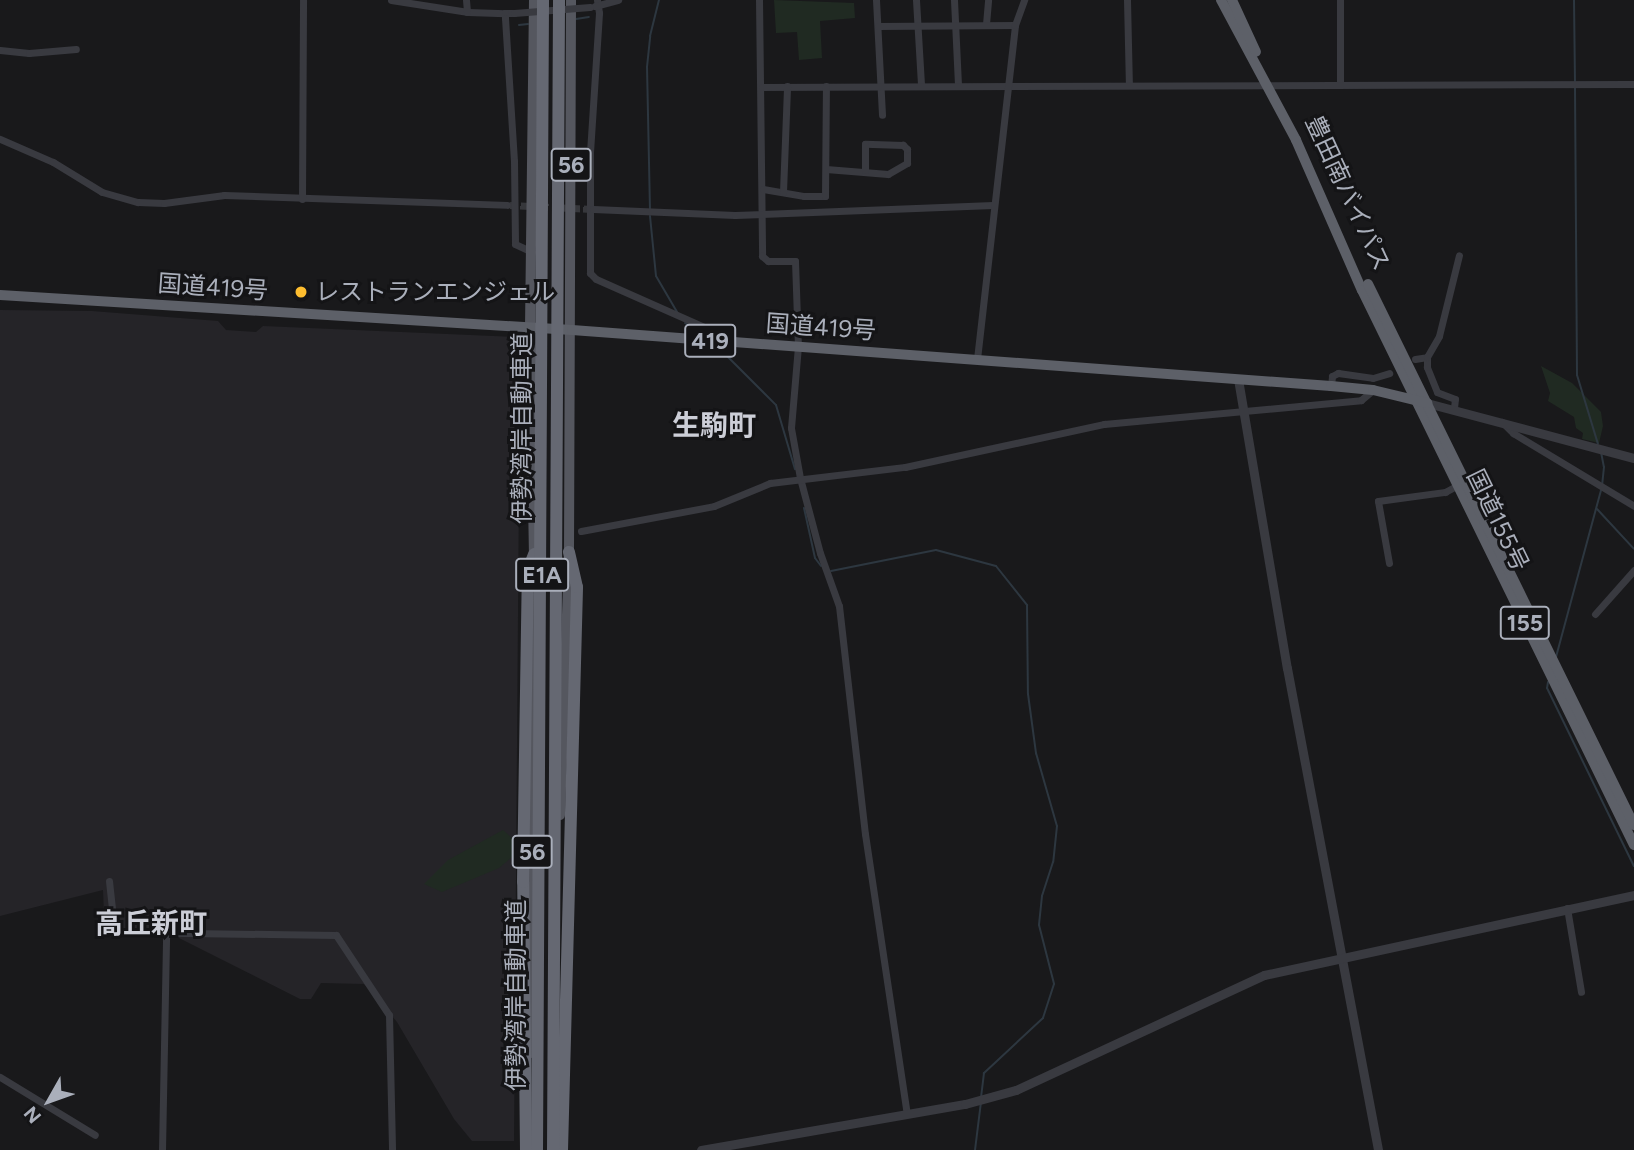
<!DOCTYPE html>
<meta charset="utf-8">
<style>
body{margin:0}
#map{position:relative;width:1634px;height:1150px;overflow:hidden;background:#19191b;font-family:Figtree,"Noto Sans JP",sans-serif}
div>[style]{position:absolute}
[style*='--x']{left:calc(var(--x)*1px);top:calc(var(--y)*1px);width:calc(var(--w)*1px);rotate:calc(var(--a)*1deg)}
.built>*{inset:0;background:#252428}
.green>*{inset:0;background:#202a22}
.stream>*{height:2px;margin:-1px;padding:0 1px;transform-origin:1px;border-radius:1px;background:#2d3740}
.minor-tunnel>*{height:7px;margin-top:-3.5px;transform-origin:0;background:repeating-linear-gradient(90deg,#36373b 0 7px,transparent 0 10.5px)}
.minor>*{height:7px;margin:-3.5px;padding:0 3.5px;transform-origin:3.5px;border-radius:3.5px;background:#393a40}
.tertiary>*{height:9px;margin:-4.5px;padding:0 4.5px;transform-origin:4.5px;border-radius:4.5px;background:#393a40}
.primary>*{height:10px;margin:-5px;padding:0 5px;transform-origin:5px;border-radius:5px;background:#55575f}
.trunk>*{height:10px;margin:-5px;padding:0 5px;transform-origin:5px;border-radius:5px;background:#5d6068}
.motorway>*{height:12px;margin:-6px;padding:0 6px;transform-origin:6px;border-radius:6px;background:#656872}
.minor-bridge>*{height:7px;margin:-3.5px;padding:0 3.5px;transform-origin:3.5px;border-radius:3.5px;background:#393a40}
.motorway-bridge>*{height:12px;margin:-6px;padding:0 6px;transform-origin:6px;border-radius:6px;background:#656872}
.dots>*{width:19px;height:19px;translate:-50% -50%;box-sizing:border-box;border:4px solid #141416;border-radius:50%}
span{translate:-50% -50%;white-space:nowrap;text-align:center;line-height:1.15;-webkit-text-stroke:6px #141416;paint-order:stroke}
.shield-label span{padding:2px 5px;background:#141416;border:2px solid;border-radius:5px;-webkit-text-stroke-width:0}
.shield-label{font-size:23px;color:#aaafbb;font-weight:700}
.street-label{font-size:24px;color:#aaafbb}
.poi-label{font-size:24px;color:#aaafbb}
.left{translate:0 -50%;text-align:left}
.quarter-label{font-size:28px;color:#ccced7;font-weight:700}
.north{position:absolute;left:14px;top:1066px;width:70px;height:70px;-webkit-text-stroke:5px #141416;paint-order:stroke;rotate:230deg;font-size:19px;font-weight:700;line-height:28px;text-align:center;color:#aaafbb}
.north::after{content:'';display:block;margin:auto;width:24px;height:32px;background:#aaafbb;clip-path:polygon(50% 0,100% 100%,50% 72%,0 100%)}
</style>
<div id="map">
<div class="built">
<div style="clip-path:polygon(0 310px,92px 311px,218px 321px,226px 330px,256px 332px,263px 326px,513px 337px,520px 351px,514px 1141px,472px 1141px,454px 1119px,397px 1022px,364px 984px,321px 983px,311px 999px,300px 999px,169px 933px,113px 930px,112px 914px,104px 914px,103px 890px,0 916px)"></div>
</div>
<div class="green">
<div style="clip-path:polygon(774px 0,854px 3px,855px 18px,820px 21px,822px 58px,799px 60px,797px 32px,776px 33px)"></div>
<div style="clip-path:polygon(1541px 366px,1572px 383px,1601px 412px,1603px 426px,1599px 443px,1582px 439px,1583px 433px,1576px 428px,1574px 417px,1548px 401px,1550px 393px)"></div>
<div style="clip-path:polygon(503px 830px,523px 848px,499px 868px,442px 892px,424px 884px,448px 860px)"></div>
</div>
<div class="stream">
<div style="--x:1574;--y:0;--w:83;--a:89.3"></div>
<div style="--x:576;--y:19;--w:13;--a:-9"></div>
<div style="--x:519;--y:25;--w:9;--a:-6"></div>
<div style="--x:1575;--y:88;--w:287;--a:89.6"></div>
<div style="--x:1577;--y:375;--w:72;--a:73.1"></div>
<div style="--x:650;--y:210;--w:143;--a:-91.2"></div>
<div style="--x:647;--y:67;--w:31;--a:-84"></div>
<div style="--x:650;--y:36;--w:37;--a:-76"></div>
<div style="--x:650;--y:216;--w:60;--a:84.3"></div>
<div style="--x:656;--y:276;--w:42;--a:59.7"></div>
<div style="--x:685;--y:323;--w:19;--a:36"></div>
<div style="--x:716;--y:345;--w:85;--a:45"></div>
<div style="--x:776;--y:405;--w:67;--a:73.5"></div>
<div style="--x:1601;--y:452;--w:15;--a:79"></div>
<div style="--x:1604;--y:467;--w:18;--a:96"></div>
<div style="--x:804;--y:508;--w:51;--a:77.6"></div>
<div style="--x:815;--y:558;--w:10;--a:53"></div>
<div style="--x:1597;--y:509;--w:54;--a:47.2"></div>
<div style="--x:831;--y:571;--w:107;--a:-11.3"></div>
<div style="--x:936;--y:550;--w:62;--a:14.9"></div>
<div style="--x:996;--y:566;--w:50;--a:51.5"></div>
<div style="--x:1027;--y:605;--w:89;--a:89.4"></div>
<div style="--x:1028;--y:694;--w:60;--a:82.3"></div>
<div style="--x:1036;--y:753;--w:76;--a:74"></div>
<div style="--x:1057;--y:826;--w:36;--a:96"></div>
<div style="--x:1053;--y:862;--w:36;--a:108"></div>
<div style="--x:1042;--y:896;--w:29;--a:96"></div>
<div style="--x:1039;--y:925;--w:61;--a:75.7"></div>
<div style="--x:1054;--y:984;--w:36;--a:108"></div>
<div style="--x:1043;--y:1018;--w:81;--a:137"></div>
<div style="--x:984;--y:1073;--w:24;--a:97"></div>
<div style="--x:1556;--y:657;--w:173;--a:-74.9"></div>
<div style="--x:1548;--y:682;--w:6;--a:99"></div>
<div style="--x:1547;--y:688;--w:198;--a:64"></div>
<div style="--x:975;--y:1150;--w:48;--a:-82.9"></div>
</div>
<div class="minor-tunnel">
<div style="--x:510;--y:205;--w:83;--a:2.8"></div>
</div>
<div class="minor">
<div style="--x:391;--y:0;--w:78;--a:8.9"></div>
<div style="--x:468;--y:12;--w:37;--a:2"></div>
<div style="--x:466;--y:0;--w:12;--a:85"></div>
<div style="--x:597;--y:0;--w:13;--a:81"></div>
<div style="--x:599;--y:13;--w:139;--a:93.7"></div>
<div style="--x:590;--y:152;--w:121;--a:90"></div>
<div style="--x:590;--y:273;--w:8;--a:45"></div>
<div style="--x:596;--y:279;--w:136;--a:23.9"></div>
<div style="--x:720;--y:334;--w:9;--a:63"></div>
<div style="--x:759;--y:0;--w:256;--a:89.3"></div>
<div style="--x:762;--y:256;--w:8;--a:40"></div>
<div style="--x:768;--y:261;--w:27;--a:0"></div>
<div style="--x:795;--y:261;--w:85;--a:88"></div>
<div style="--x:798;--y:346;--w:82;--a:94.9"></div>
<div style="--x:791;--y:428;--w:51;--a:79.8"></div>
<div style="--x:800;--y:478;--w:78;--a:75.1"></div>
<div style="--x:820;--y:553;--w:56;--a:70.3"></div>
<div style="--x:839;--y:606;--w:229;--a:83.5"></div>
<div style="--x:865;--y:834;--w:283;--a:81.5"></div>
<div style="--x:876;--y:0;--w:115;--a:87"></div>
<div style="--x:916;--y:0;--w:85;--a:86.6"></div>
<div style="--x:954;--y:0;--w:84;--a:87.3"></div>
<div style="--x:1127;--y:0;--w:85;--a:88.7"></div>
<div style="--x:1340;--y:0;--w:85;--a:90"></div>
<div style="--x:595;--y:6;--w:24;--a:-15"></div>
<div style="--x:514;--y:13;--w:9;--a:180"></div>
<div style="--x:505;--y:13;--w:5;--a:90"></div>
<div style="--x:505;--y:18;--w:143;--a:86.4"></div>
<div style="--x:514;--y:161;--w:83;--a:89.3"></div>
<div style="--x:515;--y:244;--w:19;--a:25"></div>
<div style="--x:986;--y:24;--w:24;--a:-85"></div>
<div style="--x:878;--y:26;--w:137;--a:-0.4"></div>
<div style="--x:0;--y:50;--w:29;--a:6"></div>
<div style="--x:29;--y:53;--w:47;--a:-4.9"></div>
<div style="--x:762;--y:87;--w:872;--a:-0.2"></div>
<div style="--x:0;--y:139;--w:58;--a:23.5"></div>
<div style="--x:53;--y:162;--w:57;--a:31.5"></div>
<div style="--x:102;--y:192;--w:37;--a:16"></div>
<div style="--x:138;--y:202;--w:26;--a:2"></div>
<div style="--x:164;--y:203;--w:61;--a:-7.6"></div>
<div style="--x:224;--y:195;--w:283;--a:2"></div>
<div style="--x:826;--y:169;--w:62;--a:4.6"></div>
<div style="--x:888;--y:174;--w:22;--a:-30"></div>
<div style="--x:907;--y:163;--w:14;--a:-90"></div>
<div style="--x:907;--y:149;--w:6;--a:-135"></div>
<div style="--x:903;--y:145;--w:38;--a:-178"></div>
<div style="--x:865;--y:144;--w:26;--a:90"></div>
<div style="--x:763;--y:189;--w:42;--a:9.7"></div>
<div style="--x:804;--y:196;--w:21;--a:0"></div>
<div style="--x:825;--y:196;--w:110;--a:-89.5"></div>
<div style="--x:783;--y:192;--w:106;--a:-87.8"></div>
<div style="--x:302;--y:199;--w:199;--a:-89.7"></div>
<div style="--x:593;--y:209;--w:142;--a:2.4"></div>
<div style="--x:735;--y:215;--w:258;--a:-2.2"></div>
<div style="--x:977;--y:359;--w:336;--a:-83.5"></div>
<div style="--x:1015;--y:25;--w:27;--a:-70"></div>
<div style="--x:1415;--y:359;--w:12;--a:-9"></div>
<div style="--x:1331;--y:386;--w:10;--a:-84"></div>
<div style="--x:1332;--y:376;--w:7;--a:-27"></div>
<div style="--x:1338;--y:373;--w:35;--a:8"></div>
<div style="--x:1373;--y:378;--w:17;--a:-17"></div>
<div style="--x:1454;--y:408;--w:9;--a:-84"></div>
<div style="--x:1455;--y:399;--w:19;--a:-159"></div>
<div style="--x:1437;--y:392;--w:27;--a:-112"></div>
<div style="--x:1427;--y:367;--w:10;--a:-90"></div>
<div style="--x:1427;--y:357;--w:24;--a:-60"></div>
<div style="--x:1439;--y:336;--w:83;--a:-76.1"></div>
<div style="--x:1502;--y:422;--w:16;--a:45"></div>
<div style="--x:1513;--y:433;--w:141;--a:31.1"></div>
<div style="--x:581;--y:531;--w:135;--a:-10.6"></div>
<div style="--x:714;--y:506;--w:61;--a:-22.3"></div>
<div style="--x:770;--y:483;--w:136;--a:-6.8"></div>
<div style="--x:905;--y:467;--w:204;--a:-12.2"></div>
<div style="--x:1104;--y:424;--w:258;--a:-5.3"></div>
<div style="--x:1361;--y:400;--w:16;--a:-40"></div>
<div style="--x:1389;--y:563;--w:63;--a:-100.1"></div>
<div style="--x:1378;--y:501;--w:68;--a:-7.7"></div>
<div style="--x:1445;--y:492;--w:15;--a:-28"></div>
<div style="--x:1595;--y:614;--w:59;--a:-48.4"></div>
<div style="--x:109;--y:881;--w:46;--a:83.8"></div>
<div style="--x:114;--y:927;--w:8;--a:40"></div>
<div style="--x:120;--y:932;--w:216;--a:0.8"></div>
<div style="--x:336;--y:935;--w:96;--a:56.5"></div>
<div style="--x:389;--y:1015;--w:135;--a:88.7"></div>
<div style="--x:1567;--y:908;--w:85;--a:80.5"></div>
<div style="--x:0;--y:1077;--w:111;--a:31.4"></div>
<div style="--x:162;--y:1150;--w:215;--a:-88.9"></div>
</div>
<div class="tertiary">
<div style="--x:1238;--y:379;--w:293;--a:80.4"></div>
<div style="--x:1287;--y:668;--w:491;--a:79.3"></div>
<div style="--x:1427;--y:403;--w:214;--a:14.9"></div>
<div style="--x:701;--y:1150;--w:268;--a:-9.9"></div>
<div style="--x:965;--y:1104;--w:53;--a:-15.4"></div>
<div style="--x:1016;--y:1090;--w:273;--a:-24.9"></div>
<div style="--x:1264;--y:975;--w:379;--a:-12.2"></div>
</div>
<div class="primary">
<div style="--x:534;--y:0;--w:328;--a:90.7"></div>
<div style="--x:530;--y:328;--w:235;--a:89"></div>
<div style="--x:560;--y:815;--w:263;--a:-88"></div>
<div style="--x:569;--y:552;--w:552;--a:-89.79"></div>
<div style="--x:531;--y:1053;--w:471;--a:-89.6"></div>
</div>
<div class="trunk">
<div style="--x:1221;--y:0;--w:159;--a:61.8"></div>
<div style="--x:1296;--y:140;--w:164;--a:66.3"></div>
<div style="--x:1362;--y:290;--w:618;--a:63.89"></div>
<div style="--x:1232;--y:0;--w:57;--a:65.2"></div>
<div style="--x:1368;--y:284;--w:603;--a:63.82"></div>
<div style="--x:0;--y:295;--w:573;--a:3.5"></div>
<div style="--x:572;--y:330;--w:761;--a:4.22"></div>
<div style="--x:1331;--y:386;--w:42;--a:5.4"></div>
<div style="--x:1373;--y:390;--w:56;--a:13.5"></div>
</div>
<div class="motorway">
<div style="--x:526;--y:1150;--w:268;--a:-90.6"></div>
<div style="--x:523;--y:882;--w:312;--a:-89.1"></div>
<div style="--x:528;--y:570;--w:17;--a:-69"></div>
<div style="--x:562;--y:1150;--w:563;--a:-88.47"></div>
<div style="--x:577;--y:587;--w:36;--a:-103"></div>
</div>
<div class="minor-bridge">
<div style="--x:514;--y:13;--w:76;--a:-4.5"></div>
</div>
<div class="motorway-bridge">
<div style="--x:537;--y:1150;--w:1150;--a:-89.7"></div>
<div style="--x:553;--y:1150;--w:1150;--a:-89.7"></div>
</div>
<div class="dots">
<div style="left:301px;top:292px;background:#fdbd2f"></div>
</div>
<div class="shield-label">
<span style="left:571px;top:165px">56</span>
<span style="left:710px;top:341px">419</span>
<span style="left:542px;top:575px">E1A</span>
<span style="left:1525px;top:623px">155</span>
<span style="left:532px;top:852px">56</span>
</div>
<div class="street-label">
<span style="left:1348px;top:193px;rotate:65deg">豊田南バイパス</span>
<span style="left:213px;top:287px;rotate:4deg">国道419号</span>
<span style="left:821px;top:327px;rotate:4deg">国道419号</span>
<span style="left:522px;top:428px;rotate:-90deg">伊勢湾岸自動車道</span>
<span style="left:1498px;top:520px;rotate:64deg">国道155号</span>
<span style="left:516px;top:995px;rotate:-90deg">伊勢湾岸自動車道</span>
</div>
<div class="poi-label">
<span class="left" style="left:315px;top:292px">レストランエンジェル</span>
</div>
<div class="quarter-label">
<span style="left:714px;top:425px">生駒町</span>
<span style="left:151px;top:923px">高丘新町</span>
</div>
<div class="north">N</div>
</div>
